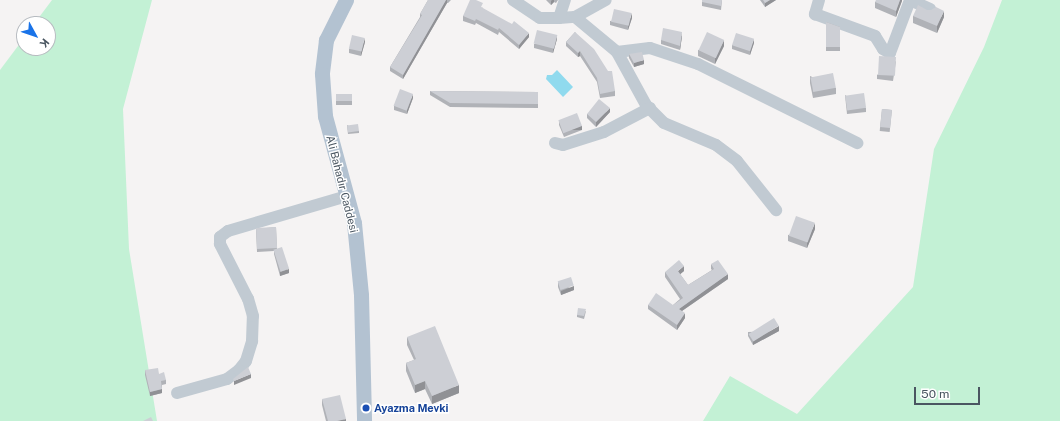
<!DOCTYPE html>
<meta charset="utf-8">
<style>
body{margin:0}
#map{position:relative;width:1060px;height:421px;overflow:hidden;background:#f5f3f3;font-family:"Public Sans",sans-serif}
div>[style]{position:absolute}
[style*='--x']{left:calc(var(--x)*1px);top:calc(var(--y)*1px);width:calc(var(--w)*1px);rotate:calc(var(--a)*1deg)}
.green>*{inset:0;background:#c3f1d5}
.water>*{inset:0;background:#90daee}
.minor>*{height:12px;margin:-6px;padding:0 6px;transform-origin:6px;border-radius:6px;background:#c1cad2}
.major>*{height:15px;margin:-7.5px;padding:0 7.5px;transform-origin:7.5px;border-radius:7.5px;background:#b3c2d1}
.wall>*{inset:0;background:#b0b2b7;transform-origin:0 0}
.shaded-wall>*{inset:0;background:#909195;transform-origin:0 0}
.building>*{inset:0;background:#cdcfd5;transform-origin:0 0}
.dots>*{width:11px;height:11px;translate:-50% -50%;box-sizing:border-box;border:2px solid #fff;border-radius:50%}
span{translate:-50% -50%;white-space:nowrap;text-align:center;line-height:1.15;-webkit-text-stroke:3px #fff;paint-order:stroke}
.street-label{font-size:11px;color:#4a5661}
.transit-label{font-size:11px;color:#164399;font-weight:700}
.left{translate:0 -50%;text-align:left}
.north{position:absolute;left:16px;top:16px;width:40px;height:40px;box-sizing:border-box;background:#fff;border:1px solid #b7bbc0;border-radius:50%;rotate:130deg;font-size:11px;font-weight:700;line-height:16px;text-align:center;color:#4a5661}
.north::after{content:'';display:block;margin:auto;width:14px;height:18px;background:#1a73e8;clip-path:polygon(50% 0,100% 100%,50% 72%,0 100%)}
.scale{position:absolute;left:914px;top:387px;width:66px;height:18px;box-sizing:border-box;border:2px solid #4a5661;border-top:0;padding-left:5px;font-size:12px;line-height:14px;white-space:nowrap;color:#4a5661;-webkit-text-stroke:3px #fff;paint-order:stroke}
</style>
<div id="map">
<div class="green">
<div style="clip-path:polygon(52px 0,152px 0,123px 109px,129px 249px,157px 421px,0 421px,0 70px,24px 38px,24px 48px,48px 48px,48px 24px,34px 24px)"></div>
<div style="clip-path:polygon(1002px 0,1060px 0,1060px 421px,703px 421px,730px 376px,797px 414px,913px 287px,934px 149px,984px 47px)"></div>
</div>
<div class="water">
<div style="clip-path:polygon(557px 70px,573px 87px,563px 97px,546px 79px,547px 75px,552px 75px)"></div>
</div>
<div class="minor">
<div style="--x:513;--y:0;--w:32;--a:34"></div>
<div style="--x:540;--y:18;--w:19;--a:0"></div>
<div style="--x:559;--y:18;--w:16;--a:-4"></div>
<div style="--x:575;--y:17;--w:35;--a:-29"></div>
<div style="--x:819;--y:0;--w:15;--a:106"></div>
<div style="--x:815;--y:14;--w:64;--a:20.1"></div>
<div style="--x:875;--y:36;--w:15;--a:58"></div>
<div style="--x:883;--y:49;--w:8;--a:30"></div>
<div style="--x:890;--y:53;--w:57;--a:-69.3"></div>
<div style="--x:910;--y:0;--w:22;--a:24"></div>
<div style="--x:575;--y:17;--w:55;--a:39.8"></div>
<div style="--x:617;--y:52;--w:60;--a:61.3"></div>
<div style="--x:646;--y:105;--w:25;--a:45"></div>
<div style="--x:664;--y:123;--w:56;--a:22.9"></div>
<div style="--x:716;--y:145;--w:26;--a:37"></div>
<div style="--x:737;--y:161;--w:63;--a:51.5"></div>
<div style="--x:559;--y:18;--w:19;--a:-72"></div>
<div style="--x:617;--y:52;--w:33;--a:-7"></div>
<div style="--x:650;--y:48;--w:51;--a:18.4"></div>
<div style="--x:698;--y:64;--w:178;--a:26.4"></div>
<div style="--x:555;--y:143;--w:8;--a:14"></div>
<div style="--x:563;--y:145;--w:43;--a:-17.6"></div>
<div style="--x:604;--y:132;--w:52;--a:-27.6"></div>
<div style="--x:177;--y:393;--w:52;--a:-15.6"></div>
<div style="--x:227;--y:379;--w:15;--a:-37"></div>
<div style="--x:239;--y:370;--w:11;--a:-52"></div>
<div style="--x:246;--y:361;--w:21;--a:-73"></div>
<div style="--x:252;--y:341;--w:25;--a:-88"></div>
<div style="--x:253;--y:316;--w:18;--a:-106"></div>
<div style="--x:248;--y:299;--w:62;--a:-117"></div>
<div style="--x:220;--y:244;--w:7;--a:-90"></div>
<div style="--x:220;--y:237;--w:10;--a:-37"></div>
<div style="--x:228;--y:231;--w:124;--a:-16.4"></div>
</div>
<div class="major">
<div style="--x:346;--y:0;--w:45;--a:116.6"></div>
<div style="--x:326;--y:40;--w:34;--a:97"></div>
<div style="--x:322;--y:74;--w:42;--a:85.9"></div>
<div style="--x:325;--y:116;--w:111;--a:74.8"></div>
<div style="--x:354;--y:223;--w:72;--a:84.4"></div>
<div style="--x:361;--y:295;--w:126;--a:88.6"></div>
</div>
<div class="wall">
<div style="clip-path:polygon(428px 0,451px 0,448px 3px,447px 3px,403px 79px,390px 71px,390px 67px,420px 17px,420px 14px)"></div>
<div style="clip-path:polygon(546px 0,558px 0,556px 3px,554px 2px,551px 5px)"></div>
<div style="clip-path:polygon(722px 0,721px 10px,702px 6px,702px 2px)"></div>
<div style="clip-path:polygon(760px 0,776px 0,765px 7px)"></div>
<div style="clip-path:polygon(902px 0,896px 17px,875px 8px,875px 2px)"></div>
<div style="clip-path:polygon(483px 7px,482px 8px,529px 37px,519px 49px,499px 32px,498px 35px,476px 23px,475px 25px,463px 21px,463px 16px)"></div>
<div style="clip-path:polygon(913px 16px,944px 17px,937px 33px,913px 23px)"></div>
<div style="clip-path:polygon(632px 18px,628px 30px,610px 25px,610px 21px)"></div>
<div style="clip-path:polygon(826px 22px,840px 27px,840px 51px,826px 51px)"></div>
<div style="clip-path:polygon(575px 32px,615px 91px,615px 96px,600px 98px,597px 82px,580px 56px,578px 57px,566px 46px,566px 42px)"></div>
<div style="clip-path:polygon(682px 36px,680px 50px,661px 44px,661px 40px)"></div>
<div style="clip-path:polygon(557px 39px,553px 53px,534px 48px,534px 44px)"></div>
<div style="clip-path:polygon(365px 42px,361px 56px,349px 53px,349px 49px)"></div>
<div style="clip-path:polygon(754px 43px,750px 55px,732px 49px,732px 45px)"></div>
<div style="clip-path:polygon(724px 46px,715px 64px,698px 56px,698px 50px)"></div>
<div style="clip-path:polygon(629px 54px,644px 64px,634px 67px,629px 58px)"></div>
<div style="clip-path:polygon(896px 61px,893px 81px,877px 79px,877px 75px)"></div>
<div style="clip-path:polygon(810px 76px,836px 88px,836px 94px,813px 98px,810px 83px)"></div>
<div style="clip-path:polygon(430px 91px,538px 92px,538px 108px,450px 107px,430px 95px)"></div>
<div style="left:336px;top:94px;width:16px;height:11px"></div>
<div style="clip-path:polygon(845px 95px,866px 108px,866px 112px,847px 114px)"></div>
<div style="clip-path:polygon(413px 98px,407px 114px,394px 110px,394px 106px)"></div>
<div style="left:882px;top:109px;width:10px;height:22px;rotate:6deg"></div>
<div style="clip-path:polygon(610px 112px,596px 127px,587px 118px,587px 114px)"></div>
<div style="clip-path:polygon(559px 121px,582px 130px,564px 137px,559px 125px)"></div>
<div style="clip-path:polygon(347px 125px,359px 131px,359px 133px,348px 134px)"></div>
<div style="clip-path:polygon(276px 227px,277px 249px,289px 273px,280px 276px,274px 254px,274px 251px,257px 252px,256px 229px)"></div>
<div style="clip-path:polygon(815px 229px,807px 248px,788px 241px,788px 235px)"></div>
<div style="clip-path:polygon(711px 264px,728px 279px,682px 311px,685px 318px,677px 330px,648px 309px,648px 305px,673px 305px,680px 299px,665px 277px,665px 272px,684px 271px,680px 274px,688px 285px,712px 270px,711px 269px)"></div>
<div style="clip-path:polygon(558px 282px,574px 290px,561px 295px,558px 287px)"></div>
<div style="clip-path:polygon(586px 311px,584px 319px,577px 317px,577px 315px)"></div>
<div style="clip-path:polygon(779px 331px,753px 345px,748px 336px,748px 332px)"></div>
<div style="clip-path:polygon(407px 337px,459px 393px,432px 404px,425px 389px,415px 393px,406px 371px,406px 363px,414px 360px,407px 345px)"></div>
<div style="clip-path:polygon(145px 370px,159px 374px,166px 380px,166px 384px,162px 385px,162px 393px,150px 396px,145px 375px)"></div>
<div style="clip-path:polygon(322px 399px,346px 421px,326px 421px,322px 405px)"></div>
</div>
<div class="shaded-wall">
<div style="clip-path:polygon(446px 0,447px 0,447px 3px,403px 79px,403px 75px)"></div>
<div style="clip-path:polygon(552px 0,554px 0,554px 2px,551px 5px,551px 1px)"></div>
<div style="clip-path:polygon(770px 0,776px 0,765px 7px,765px 3px)"></div>
<div style="clip-path:polygon(900px 0,902px 0,902px 1px,896px 17px,896px 11px)"></div>
<div style="clip-path:polygon(944px 11px,944px 17px,937px 33px,937px 26px)"></div>
<div style="clip-path:polygon(632px 13px,632px 18px,628px 30px,628px 26px)"></div>
<div style="clip-path:polygon(682px 32px,682px 36px,680px 50px,680px 46px)"></div>
<div style="clip-path:polygon(529px 33px,529px 37px,519px 49px,519px 45px)"></div>
<div style="clip-path:polygon(557px 35px,557px 39px,553px 53px,553px 49px)"></div>
<div style="clip-path:polygon(365px 38px,365px 42px,361px 56px,361px 52px)"></div>
<div style="clip-path:polygon(754px 39px,754px 43px,750px 55px,750px 51px)"></div>
<div style="clip-path:polygon(724px 40px,724px 46px,715px 64px,715px 58px)"></div>
<div style="clip-path:polygon(580px 51px,580px 56px,578px 57px,578px 53px)"></div>
<div style="clip-path:polygon(644px 60px,644px 64px,634px 67px,634px 63px)"></div>
<div style="clip-path:polygon(413px 94px,413px 98px,407px 114px,407px 110px)"></div>
<div style="clip-path:polygon(610px 108px,610px 112px,596px 127px,596px 122px)"></div>
<div style="left:582px;top:126px;width:4px;height:19px;rotate:90deg"></div>
<div style="clip-path:polygon(815px 223px,815px 229px,807px 248px,807px 242px)"></div>
<div style="clip-path:polygon(684px 266px,684px 271px,678px 276px,678px 271px)"></div>
<div style="clip-path:polygon(289px 269px,289px 273px,280px 276px,280px 272px)"></div>
<div style="clip-path:polygon(728px 274px,728px 279px,679px 313px,679px 309px)"></div>
<div style="clip-path:polygon(574px 286px,574px 290px,561px 295px,561px 291px)"></div>
<div style="clip-path:polygon(685px 313px,685px 318px,677px 330px,677px 325px)"></div>
<div style="clip-path:polygon(779px 326px,779px 331px,753px 345px,753px 341px)"></div>
<div style="clip-path:polygon(251px 374px,251px 378px,234px 385px,234px 381px)"></div>
<div style="clip-path:polygon(425px 381px,425px 389px,415px 393px,415px 385px)"></div>
<div style="clip-path:polygon(459px 385px,459px 393px,432px 404px,432px 396px)"></div>
<div style="clip-path:polygon(162px 389px,162px 393px,150px 396px,150px 392px)"></div>
<div style="clip-path:polygon(346px 419px,346px 421px,337px 421px)"></div>
</div>
<div class="building">
<div style="clip-path:polygon(428px 0,446px 0,403px 75px,390px 67px,422px 15px,420px 14px)"></div>
<div style="clip-path:polygon(470px 0,476px 0,483px 3px,481px 7px,512px 24px,514px 21px,529px 33px,519px 45px,499px 28px,498px 30px,476px 19px,475px 21px,463px 16px)"></div>
<div style="clip-path:polygon(702px 0,722px 0,721px 6px,702px 2px)"></div>
<div style="clip-path:polygon(763px 0,770px 0,765px 3px)"></div>
<div style="clip-path:polygon(876px 0,900px 0,896px 11px,875px 2px)"></div>
<div style="clip-path:polygon(918px 5px,927px 10px,931px 10px,936px 7px,944px 11px,937px 26px,913px 16px)"></div>
<div style="left:614px;top:9px;width:18px;height:13px;rotate:13deg"></div>
<div style="clip-path:polygon(826px 22px,840px 27px,840px 47px,826px 47px)"></div>
<div style="clip-path:polygon(663px 28px,682px 32px,680px 46px,661px 40px)"></div>
<div style="left:537px;top:30px;width:21px;height:14px;rotate:14deg"></div>
<div style="clip-path:polygon(575px 32px,594px 49px,608px 71px,612px 71px,615px 91px,600px 94px,597px 78px,580px 51px,578px 53px,566px 42px)"></div>
<div style="left:707px;top:32px;width:19px;height:20px;rotate:25deg"></div>
<div style="left:736px;top:33px;width:19px;height:13px;rotate:18deg"></div>
<div style="left:352px;top:35px;width:13px;height:14px;rotate:13deg"></div>
<div style="clip-path:polygon(642px 52px,644px 60px,634px 63px,629px 54px)"></div>
<div style="left:879px;top:56px;width:17px;height:19px;rotate:3deg"></div>
<div style="left:833px;top:73px;width:15px;height:23px;rotate:79deg"></div>
<div style="left:400px;top:89px;width:14px;height:18px;rotate:21deg"></div>
<div style="clip-path:polygon(430px 91px,538px 92px,538px 104px,450px 103px)"></div>
<div style="left:864px;top:93px;width:15px;height:19px;rotate:82deg"></div>
<div style="left:336px;top:94px;width:16px;height:7px"></div>
<div style="clip-path:polygon(599px 99px,610px 108px,596px 122px,587px 114px)"></div>
<div style="left:882px;top:109px;width:10px;height:18px;rotate:6deg"></div>
<div style="left:577px;top:113px;width:14px;height:20px;rotate:69deg"></div>
<div style="left:358px;top:124px;width:7px;height:11px;rotate:82deg"></div>
<div style="left:796px;top:216px;width:20px;height:21px;rotate:20deg"></div>
<div style="left:276px;top:227px;width:21px;height:20px;rotate:87deg"></div>
<div style="left:282px;top:247px;width:23px;height:9px;rotate:72deg"></div>
<div style="clip-path:polygon(679px 260px,684px 266px,678px 271px,688px 285px,714px 269px,711px 264px,718px 260px,728px 274px,679px 309px,685px 313px,677px 325px,648px 305px,656px 293px,673px 305px,683px 298px,665px 272px)"></div>
<div style="left:571px;top:277px;width:9px;height:14px;rotate:72deg"></div>
<div style="clip-path:polygon(578px 308px,586px 309px,584px 316px,577px 315px)"></div>
<div style="left:774px;top:318px;width:9px;height:30px;rotate:58deg"></div>
<div style="clip-path:polygon(435px 326px,459px 385px,432px 396px,425px 381px,415px 385px,406px 363px,416px 359px,407px 337px)"></div>
<div style="clip-path:polygon(248px 367px,251px 374px,234px 381px,233px 379px)"></div>
<div style="clip-path:polygon(158px 368px,159px 374px,164px 372px,166px 380px,161px 381px,162px 389px,150px 392px,145px 370px)"></div>
<div style="clip-path:polygon(340px 395px,346px 419px,337px 421px,328px 421px,322px 399px)"></div>
<div style="clip-path:polygon(151px 417px,153px 421px,143px 421px)"></div>
</div>
<div class="dots">
<div style="left:366px;top:408px;background:#1a4fb4"></div>
</div>
<div class="street-label">
<span style="left:342px;top:184px;rotate:76deg">Ali Bahadır Caddesi</span>
</div>
<div class="transit-label">
<span class="left" style="left:374px;top:408px">Ayazma Mevki</span>
</div>
<div class="north">K</div>
<div class="scale">50 m</div>
</div>
